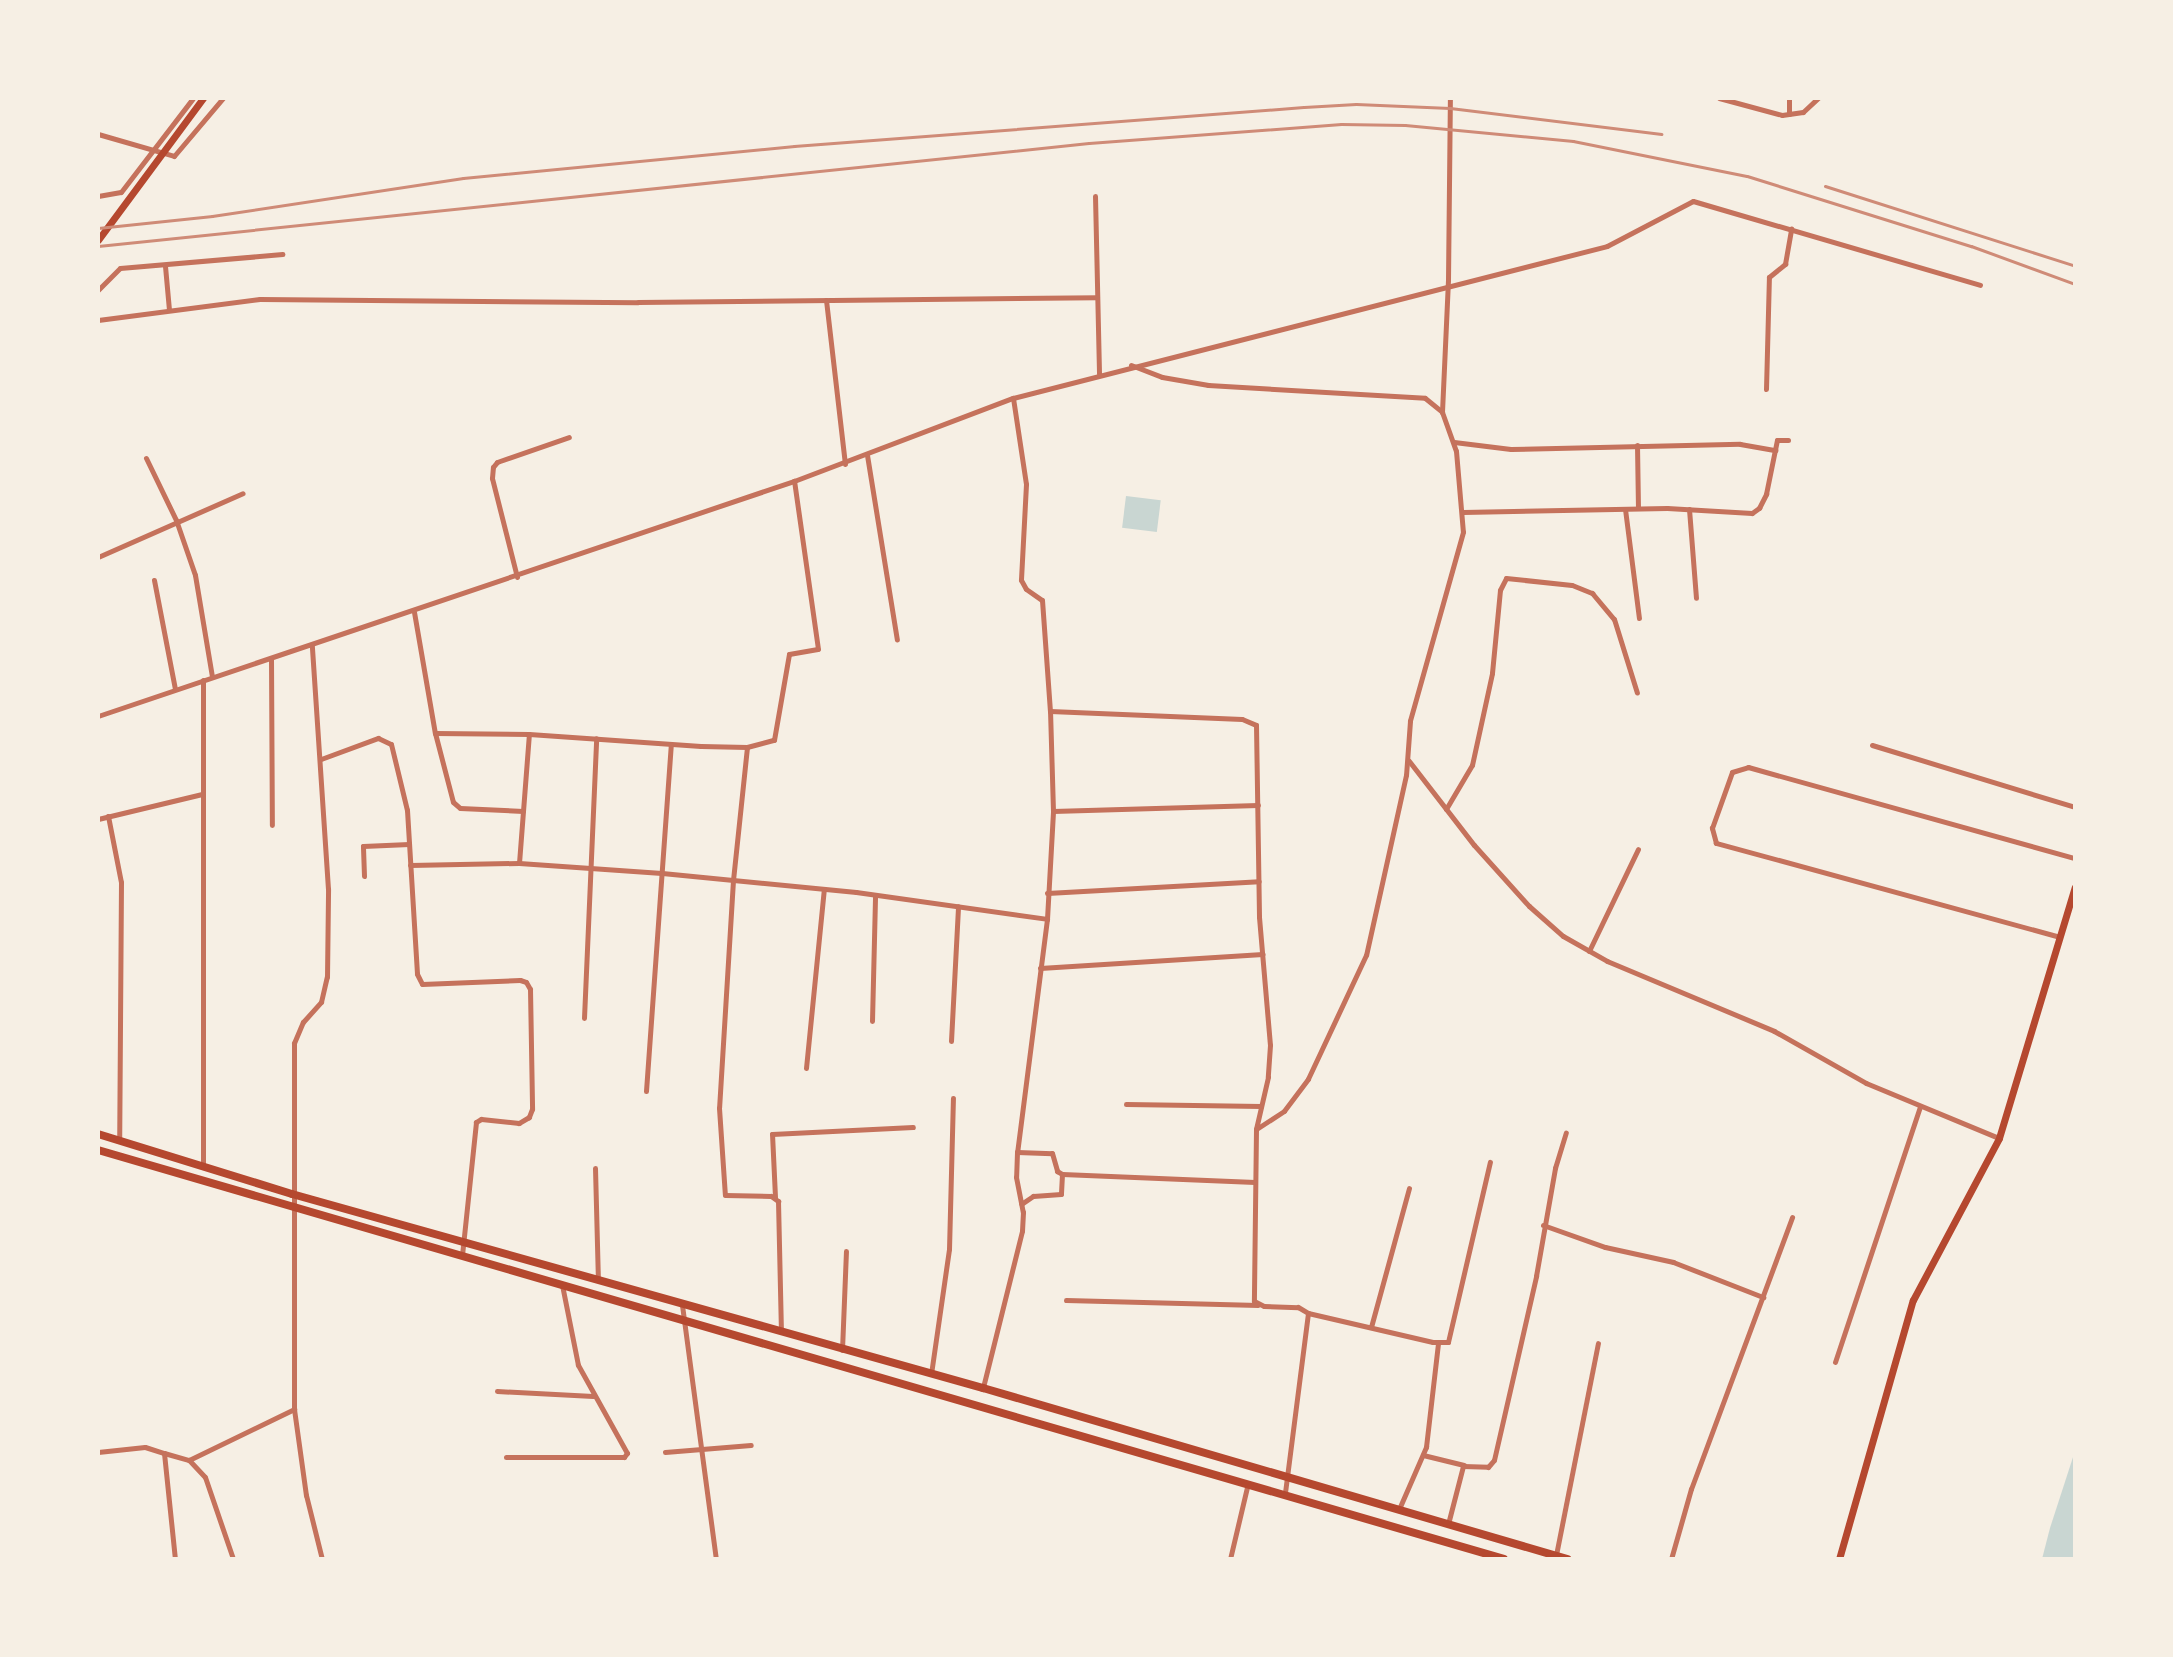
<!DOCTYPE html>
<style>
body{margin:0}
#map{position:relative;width:2173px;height:1657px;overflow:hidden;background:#f6efe4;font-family:Poppins,sans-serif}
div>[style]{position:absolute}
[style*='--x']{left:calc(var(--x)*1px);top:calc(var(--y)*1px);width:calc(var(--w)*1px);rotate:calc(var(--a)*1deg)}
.water>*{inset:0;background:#c9d6d2;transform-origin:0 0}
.minor>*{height:5px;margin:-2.5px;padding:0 2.5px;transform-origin:2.5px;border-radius:2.5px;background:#c5725c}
.secondary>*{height:7px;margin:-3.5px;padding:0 3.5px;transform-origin:3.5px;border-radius:3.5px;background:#b5482f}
.trunk>*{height:8px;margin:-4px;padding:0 4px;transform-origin:4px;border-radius:4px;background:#b5482f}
.rail>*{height:3px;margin:-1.5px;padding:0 1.5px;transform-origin:1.5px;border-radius:1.5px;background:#cf8b77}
span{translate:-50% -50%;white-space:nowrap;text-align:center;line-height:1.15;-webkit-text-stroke:6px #f6efe4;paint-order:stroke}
.frame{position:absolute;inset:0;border:100px solid #f6efe4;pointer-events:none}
</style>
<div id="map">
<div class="water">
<div style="left:1126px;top:496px;width:35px;height:32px;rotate:7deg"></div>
<div style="clip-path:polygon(2075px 1451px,2075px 1559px,2042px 1559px,2050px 1528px)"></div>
</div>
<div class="minor">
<div style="--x:1719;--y:98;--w:65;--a:15.1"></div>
<div style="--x:1782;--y:115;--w:21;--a:-8"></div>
<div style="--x:1803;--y:112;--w:21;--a:-43"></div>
<div style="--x:1789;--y:114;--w:16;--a:-90"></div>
<div style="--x:98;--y:134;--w:79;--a:16.1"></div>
<div style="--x:174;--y:156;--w:76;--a:-49.8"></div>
<div style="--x:98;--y:196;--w:23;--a:-10"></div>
<div style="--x:121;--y:192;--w:118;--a:-52.5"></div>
<div style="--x:1095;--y:196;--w:178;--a:88.7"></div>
<div style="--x:165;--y:266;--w:44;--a:84.8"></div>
<div style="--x:98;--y:290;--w:31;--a:-45"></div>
<div style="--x:120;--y:268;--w:163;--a:-4.9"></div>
<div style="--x:826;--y:300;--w:165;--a:83.4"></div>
<div style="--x:98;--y:320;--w:163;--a:-7.4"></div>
<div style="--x:260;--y:299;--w:378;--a:0.5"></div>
<div style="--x:638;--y:302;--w:459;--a:-0.6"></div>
<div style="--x:1131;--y:365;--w:33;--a:21"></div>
<div style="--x:1162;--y:377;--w:47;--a:9.9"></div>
<div style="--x:1208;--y:385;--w:217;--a:3.4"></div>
<div style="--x:1425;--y:398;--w:22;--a:39"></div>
<div style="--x:1442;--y:412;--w:41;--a:70.3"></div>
<div style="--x:1456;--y:451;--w:81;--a:85.1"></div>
<div style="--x:1463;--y:532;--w:196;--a:105.7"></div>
<div style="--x:1410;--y:721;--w:54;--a:94.2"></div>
<div style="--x:1406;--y:775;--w:184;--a:102.5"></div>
<div style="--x:1366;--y:955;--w:137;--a:115.1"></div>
<div style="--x:1308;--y:1079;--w:40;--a:127"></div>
<div style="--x:1284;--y:1111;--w:33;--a:147"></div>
<div style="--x:1256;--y:1129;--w:172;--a:90.7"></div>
<div style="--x:1254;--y:1301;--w:11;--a:27"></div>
<div style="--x:1264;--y:1306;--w:34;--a:2"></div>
<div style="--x:1298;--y:1307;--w:12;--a:31"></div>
<div style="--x:1308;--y:1313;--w:181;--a:97.3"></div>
<div style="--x:1766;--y:389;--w:112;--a:-88.5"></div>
<div style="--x:1769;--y:277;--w:21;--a:-39"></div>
<div style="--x:1785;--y:264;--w:36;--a:-80"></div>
<div style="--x:1013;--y:398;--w:87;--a:81.4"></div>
<div style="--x:1026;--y:484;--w:96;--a:93"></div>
<div style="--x:1021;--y:580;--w:10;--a:61"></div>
<div style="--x:1026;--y:589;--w:19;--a:35"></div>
<div style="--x:1042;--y:600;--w:111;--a:85.9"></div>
<div style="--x:1442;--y:412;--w:132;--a:-87.4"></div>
<div style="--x:1448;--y:280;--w:182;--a:-89.4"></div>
<div style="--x:1454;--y:442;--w:57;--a:7"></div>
<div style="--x:1511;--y:449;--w:229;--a:-1.3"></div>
<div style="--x:1740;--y:444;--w:36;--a:10"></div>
<div style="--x:1637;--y:445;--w:63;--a:89.1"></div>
<div style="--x:867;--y:455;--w:187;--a:80.8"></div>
<div style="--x:146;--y:458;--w:69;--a:64.2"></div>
<div style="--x:176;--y:520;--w:58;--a:70.9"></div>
<div style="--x:195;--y:575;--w:103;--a:80.5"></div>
<div style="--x:1625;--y:509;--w:110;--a:82.7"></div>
<div style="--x:1689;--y:509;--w:89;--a:85.5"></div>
<div style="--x:1463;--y:512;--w:204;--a:-1.1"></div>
<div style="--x:1667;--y:508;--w:85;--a:3.4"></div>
<div style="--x:1752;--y:513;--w:9;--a:-36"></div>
<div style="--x:1759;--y:508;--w:16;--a:-63"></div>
<div style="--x:1766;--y:494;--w:55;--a:-78.5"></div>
<div style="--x:1777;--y:440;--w:11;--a:0"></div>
<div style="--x:98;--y:557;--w:158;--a:-23.8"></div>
<div style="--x:517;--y:577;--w:102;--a:-104.2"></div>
<div style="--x:492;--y:478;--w:11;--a:-85"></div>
<div style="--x:493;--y:467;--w:6;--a:-51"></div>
<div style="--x:497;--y:462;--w:76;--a:-19.1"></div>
<div style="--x:154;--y:580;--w:111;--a:79.1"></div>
<div style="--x:414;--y:612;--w:123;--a:80.2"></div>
<div style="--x:435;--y:733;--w:71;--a:75.4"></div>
<div style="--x:453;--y:802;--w:9;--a:41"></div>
<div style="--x:460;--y:808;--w:63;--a:2.7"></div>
<div style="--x:271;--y:658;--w:167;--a:89.7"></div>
<div style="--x:203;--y:680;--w:487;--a:90"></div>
<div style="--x:98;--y:716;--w:735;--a:-18.66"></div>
<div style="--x:794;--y:481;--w:234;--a:-20.8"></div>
<div style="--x:1013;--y:398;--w:613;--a:-14.35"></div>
<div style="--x:1607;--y:246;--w:97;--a:-27.6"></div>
<div style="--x:1693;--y:201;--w:299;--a:16.3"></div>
<div style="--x:435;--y:733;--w:94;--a:0.6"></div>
<div style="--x:1872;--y:745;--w:212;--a:17"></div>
<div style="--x:747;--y:747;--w:134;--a:96"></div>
<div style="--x:733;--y:880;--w:228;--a:93.5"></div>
<div style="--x:719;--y:1108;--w:87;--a:86.1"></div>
<div style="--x:725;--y:1195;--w:46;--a:1.2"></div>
<div style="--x:771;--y:1196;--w:9;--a:36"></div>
<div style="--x:778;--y:1201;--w:130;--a:88.7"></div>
<div style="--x:321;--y:759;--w:61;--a:-20.2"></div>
<div style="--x:378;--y:738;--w:14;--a:25"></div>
<div style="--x:391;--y:744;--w:68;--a:76.4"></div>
<div style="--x:407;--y:810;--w:164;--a:86.5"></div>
<div style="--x:417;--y:974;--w:11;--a:63"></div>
<div style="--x:422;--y:984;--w:98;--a:-2.3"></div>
<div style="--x:520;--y:980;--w:6;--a:18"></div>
<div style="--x:526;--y:982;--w:8;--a:60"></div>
<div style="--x:530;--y:989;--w:120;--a:89"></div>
<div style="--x:532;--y:1109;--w:9;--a:111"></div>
<div style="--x:529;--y:1117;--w:12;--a:149"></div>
<div style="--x:519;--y:1123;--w:38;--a:-174"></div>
<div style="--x:481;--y:1119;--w:6;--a:149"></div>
<div style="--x:476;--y:1122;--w:134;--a:96"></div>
<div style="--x:1409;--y:761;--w:106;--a:52.3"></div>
<div style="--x:1474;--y:845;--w:82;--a:48"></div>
<div style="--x:1529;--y:906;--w:45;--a:41.4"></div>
<div style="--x:1563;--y:936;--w:51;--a:29.6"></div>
<div style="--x:1607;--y:961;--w:181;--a:22.7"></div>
<div style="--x:1774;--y:1031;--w:106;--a:29.5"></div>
<div style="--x:1866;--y:1083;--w:144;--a:22.5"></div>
<div style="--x:1446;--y:809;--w:51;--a:-59.4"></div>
<div style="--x:1472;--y:765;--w:94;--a:-77.7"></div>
<div style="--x:1492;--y:673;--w:83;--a:-84.5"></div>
<div style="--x:1500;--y:590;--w:13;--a:-63"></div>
<div style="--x:1506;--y:578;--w:66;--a:6.1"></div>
<div style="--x:1572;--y:585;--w:22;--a:22"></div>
<div style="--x:1592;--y:593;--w:34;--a:50"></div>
<div style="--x:1614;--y:619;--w:77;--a:72.7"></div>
<div style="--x:1053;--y:811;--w:205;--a:-1.7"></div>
<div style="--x:108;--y:816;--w:67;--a:78.9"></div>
<div style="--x:121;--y:882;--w:258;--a:90.4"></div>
<div style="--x:98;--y:819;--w:107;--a:-13.5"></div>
<div style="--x:519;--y:863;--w:129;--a:-85.6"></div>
<div style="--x:529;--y:734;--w:172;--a:4"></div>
<div style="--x:701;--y:746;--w:46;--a:1.2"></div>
<div style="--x:747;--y:747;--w:28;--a:-15"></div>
<div style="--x:774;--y:740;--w:87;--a:-80.1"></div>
<div style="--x:789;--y:654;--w:29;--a:-10"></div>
<div style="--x:818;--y:649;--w:170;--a:-98.1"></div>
<div style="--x:410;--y:865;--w:109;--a:-1.1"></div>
<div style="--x:519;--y:863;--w:143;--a:4"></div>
<div style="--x:662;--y:873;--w:195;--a:5.6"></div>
<div style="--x:856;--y:892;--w:193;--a:8"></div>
<div style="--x:1047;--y:919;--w:235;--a:97.3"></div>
<div style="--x:1017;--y:1152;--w:25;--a:92"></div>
<div style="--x:1016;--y:1177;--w:36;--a:79"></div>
<div style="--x:1023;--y:1212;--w:19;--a:93"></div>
<div style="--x:1022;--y:1231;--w:162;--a:104"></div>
<div style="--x:364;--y:876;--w:30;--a:-92"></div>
<div style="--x:363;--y:846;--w:46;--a:-2.5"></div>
<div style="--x:1047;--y:893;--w:212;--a:-3.2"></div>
<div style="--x:1047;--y:919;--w:108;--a:-86.8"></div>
<div style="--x:1053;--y:811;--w:100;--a:-91.7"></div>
<div style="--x:1050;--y:711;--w:192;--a:2.4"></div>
<div style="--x:1242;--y:719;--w:15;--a:23"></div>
<div style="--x:1256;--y:725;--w:192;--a:89.1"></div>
<div style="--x:1259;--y:917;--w:128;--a:85.1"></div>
<div style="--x:1270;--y:1045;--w:32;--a:94"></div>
<div style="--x:1268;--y:1077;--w:53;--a:103"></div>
<div style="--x:2060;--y:937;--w:357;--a:-164.7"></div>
<div style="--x:1716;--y:843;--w:16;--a:-105"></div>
<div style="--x:1712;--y:828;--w:59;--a:-70.3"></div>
<div style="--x:1732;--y:772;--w:17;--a:-17"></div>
<div style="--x:1748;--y:767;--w:339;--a:15.6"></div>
<div style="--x:1589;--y:951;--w:113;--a:-64.3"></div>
<div style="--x:1040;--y:968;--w:223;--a:-3.6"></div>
<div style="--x:584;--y:1018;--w:280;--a:-87.5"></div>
<div style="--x:872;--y:1021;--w:126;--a:-88.6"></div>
<div style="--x:951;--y:1041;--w:135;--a:-87"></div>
<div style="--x:806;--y:1068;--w:180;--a:-84.3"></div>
<div style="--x:646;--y:1091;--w:347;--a:-85.9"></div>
<div style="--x:1126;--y:1104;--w:135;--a:0.8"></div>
<div style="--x:1017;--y:1152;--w:35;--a:2"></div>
<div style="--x:1052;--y:1153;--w:19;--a:74"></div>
<div style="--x:1057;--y:1171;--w:6;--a:31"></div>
<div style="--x:1062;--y:1174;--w:20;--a:93"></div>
<div style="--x:1061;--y:1194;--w:28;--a:176"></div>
<div style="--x:1033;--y:1196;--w:14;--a:146"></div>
<div style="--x:595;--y:1168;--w:112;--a:88.5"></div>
<div style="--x:1062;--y:1174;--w:193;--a:2.4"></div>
<div style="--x:775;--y:1197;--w:63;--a:-92.7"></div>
<div style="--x:772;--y:1134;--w:141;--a:-2.8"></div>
<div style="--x:1543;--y:1225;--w:66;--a:19.5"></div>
<div style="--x:1605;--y:1247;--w:70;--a:12.4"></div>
<div style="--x:1673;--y:1262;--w:97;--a:21.3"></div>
<div style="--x:1066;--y:1300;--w:192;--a:1.5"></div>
<div style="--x:682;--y:1305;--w:256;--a:82.4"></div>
<div style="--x:1308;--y:1313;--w:128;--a:13.1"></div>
<div style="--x:1433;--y:1342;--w:15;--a:0"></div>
<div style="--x:1448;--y:1342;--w:185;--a:-76.9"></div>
<div style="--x:1371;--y:1327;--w:144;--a:-74.7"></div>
<div style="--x:842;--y:1350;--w:99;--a:-87.7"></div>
<div style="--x:1835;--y:1362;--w:269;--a:-71.6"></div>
<div style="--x:931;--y:1374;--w:126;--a:-81.8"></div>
<div style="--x:949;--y:1249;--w:151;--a:-88.5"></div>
<div style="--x:497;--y:1391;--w:96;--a:3"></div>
<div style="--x:294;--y:1409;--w:87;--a:82.1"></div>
<div style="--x:306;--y:1495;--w:66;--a:76"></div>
<div style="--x:98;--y:1452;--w:47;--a:-6.1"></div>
<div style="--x:145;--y:1447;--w:20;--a:18"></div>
<div style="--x:164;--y:1453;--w:107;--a:84.1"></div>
<div style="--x:665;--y:1452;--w:86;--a:-4.7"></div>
<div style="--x:164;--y:1453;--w:26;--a:16"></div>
<div style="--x:189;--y:1460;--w:23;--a:47"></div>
<div style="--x:205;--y:1477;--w:87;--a:71.1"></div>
<div style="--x:1423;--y:1455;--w:42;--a:13.7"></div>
<div style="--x:506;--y:1457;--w:118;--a:0"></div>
<div style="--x:624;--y:1457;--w:5;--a:-53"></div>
<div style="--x:627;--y:1453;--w:101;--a:-119.1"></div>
<div style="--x:578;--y:1365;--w:82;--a:-101.3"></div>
<div style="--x:189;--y:1460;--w:117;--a:-25.9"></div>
<div style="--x:294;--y:1409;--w:366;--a:-90"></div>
<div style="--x:294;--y:1043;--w:23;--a:-67"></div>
<div style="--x:303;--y:1022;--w:27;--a:-48"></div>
<div style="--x:321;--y:1002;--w:26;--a:-77"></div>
<div style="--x:327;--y:977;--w:88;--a:-89.3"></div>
<div style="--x:328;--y:889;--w:245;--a:-93.8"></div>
<div style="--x:1399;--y:1509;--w:68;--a:-66.5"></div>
<div style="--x:1426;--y:1447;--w:105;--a:-83.4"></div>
<div style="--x:1448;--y:1524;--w:60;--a:-75.5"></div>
<div style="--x:1463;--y:1466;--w:25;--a:2"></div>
<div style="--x:1488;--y:1467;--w:9;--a:-49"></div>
<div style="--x:1494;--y:1460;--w:189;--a:-77.1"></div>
<div style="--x:1536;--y:1276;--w:110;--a:-80"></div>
<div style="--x:1555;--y:1168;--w:37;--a:-73"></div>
<div style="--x:1556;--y:1555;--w:216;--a:-78.8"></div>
<div style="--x:1230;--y:1559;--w:78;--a:-76.7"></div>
<div style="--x:1671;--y:1559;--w:73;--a:-74.1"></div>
<div style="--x:1691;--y:1489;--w:290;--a:-69.6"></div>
</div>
<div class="secondary">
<div style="--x:98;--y:240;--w:177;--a:-53.5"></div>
<div style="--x:1839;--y:1559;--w:269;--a:-74.1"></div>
<div style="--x:1913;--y:1300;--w:183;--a:-62"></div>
<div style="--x:1999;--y:1138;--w:262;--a:-73.2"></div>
</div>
<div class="trunk">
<div style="--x:98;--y:1134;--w:203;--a:17.2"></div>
<div style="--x:292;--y:1194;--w:718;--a:15.68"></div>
<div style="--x:983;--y:1388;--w:609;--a:16.32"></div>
<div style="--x:98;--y:1150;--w:1464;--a:16.22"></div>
</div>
<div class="rail">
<div style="--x:1825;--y:186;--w:262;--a:17.7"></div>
<div style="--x:98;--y:228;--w:115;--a:-6"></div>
<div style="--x:212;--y:216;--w:254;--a:-8.6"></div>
<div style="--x:463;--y:178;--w:333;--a:-5.5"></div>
<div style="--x:794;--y:146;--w:511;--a:-4.37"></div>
<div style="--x:1304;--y:107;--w:52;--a:-3.3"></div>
<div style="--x:1356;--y:104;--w:94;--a:2.4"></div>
<div style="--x:1450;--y:108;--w:213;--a:7"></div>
<div style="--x:98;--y:246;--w:996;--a:-5.93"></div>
<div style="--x:1089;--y:143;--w:253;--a:-4.3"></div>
<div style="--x:1341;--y:124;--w:64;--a:0.9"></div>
<div style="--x:1405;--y:125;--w:169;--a:5.4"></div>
<div style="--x:1573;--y:141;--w:177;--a:11.4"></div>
<div style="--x:1747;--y:176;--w:235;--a:17.4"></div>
<div style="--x:1971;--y:246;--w:111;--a:20.1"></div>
</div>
<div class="frame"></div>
</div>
